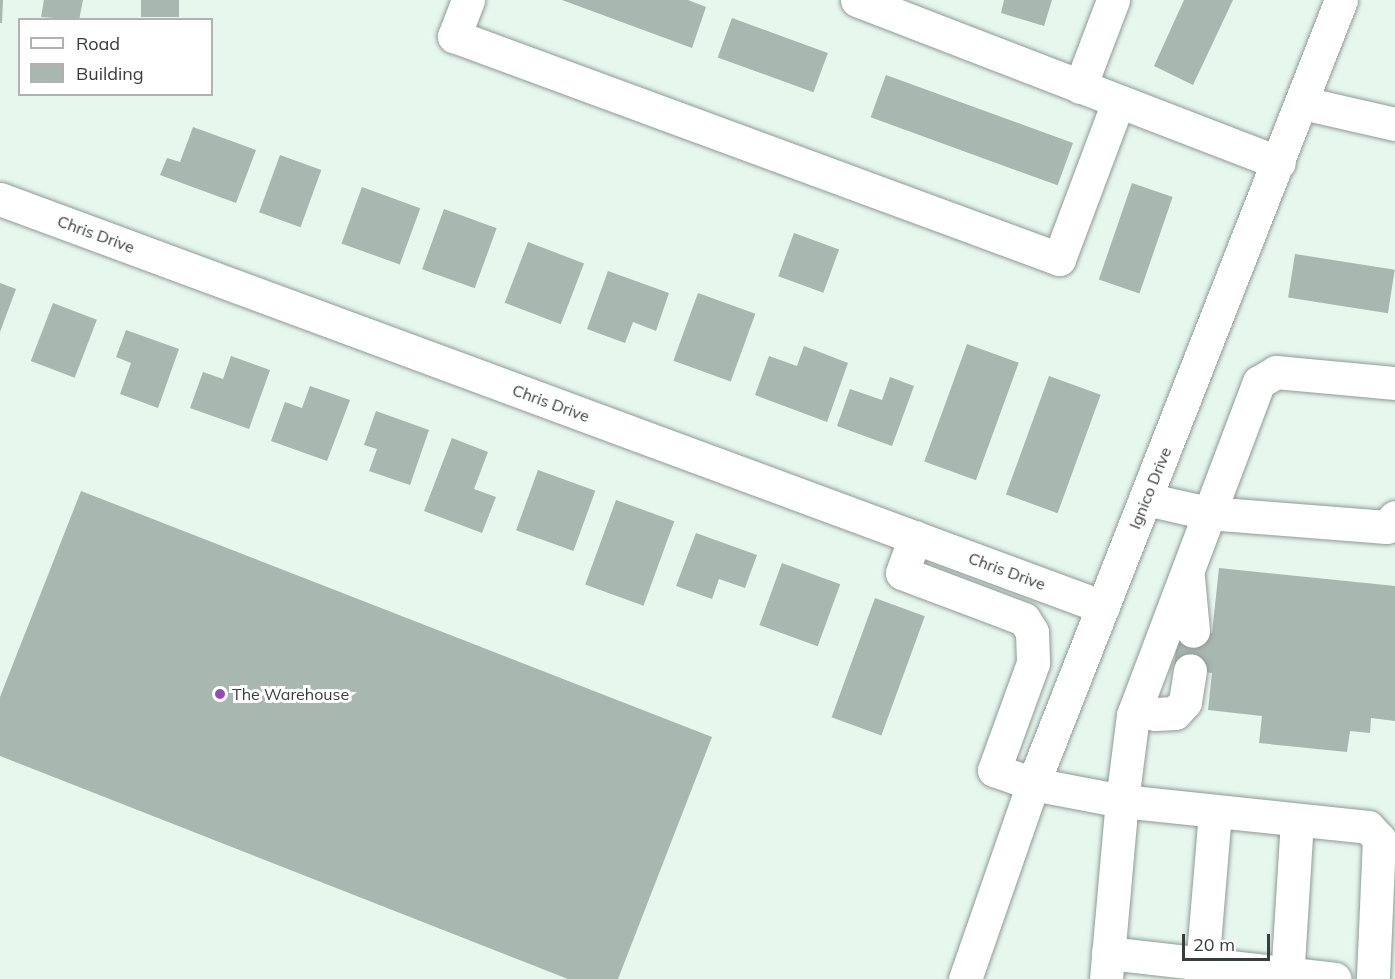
<!DOCTYPE html>
<style>
body{margin:0}
#map{position:relative;width:1395px;height:979px;overflow:hidden;background:#e6f7ee;font-family:Mulish,sans-serif}
div>[style]{position:absolute}
[style*='--x']{left:calc(var(--x)*1px);top:calc(var(--y)*1px);width:calc(var(--w)*1px);rotate:calc(var(--a)*1deg)}
.building>*{inset:0;background:#a8b7af;transform-origin:0 0}
.roads{filter:drop-shadow(0 0 2px #8d9c94) drop-shadow(0 0 2px #8d9c94)}
.minor>*{height:33px;margin:-16.5px;padding:0 16.5px;transform-origin:16.5px;border-radius:16.5px;background:#fff}
.dots>*{width:16px;height:16px;translate:-50% -50%;box-sizing:border-box;border:3px solid #fff;border-radius:50%}
span{translate:-50% -50%;white-space:nowrap;text-align:center;line-height:1.15;-webkit-text-stroke:6px #fff;paint-order:stroke}
.street-label{font-size:16px;color:#373e3b}
.poi-label{font-size:16px;color:#373e3b}
.left{translate:0 -50%;text-align:left}
.legend{position:absolute;left:18px;top:18px;width:195px;height:78px;box-sizing:border-box;background:#fff;border:2px solid #afb2b1;margin:0;padding:8px 10px;list-style:none;font-size:18px;color:#373e3b}
.legend li{display:flex;align-items:center;gap:12px;height:30px}
.legend b{width:30px;border:2px solid #afb2b1}
.scale{position:absolute;left:1182px;top:934px;width:88px;height:27px;box-sizing:border-box;border:3px solid #373e3b;border-top:0;padding-left:8px;font-size:18px;line-height:21px;white-space:nowrap;color:#373e3b;-webkit-text-stroke:4px #fff;paint-order:stroke}
</style>
<div id="map">
<div class="building">
<div style="clip-path:polygon(0 0,3px 0,2px 23px,0 23px)"></div>
<div style="clip-path:polygon(44px 0,83px 0,79px 20px,41px 17px)"></div>
<div style="left:141px;top:0;width:38px;height:17px"></div>
<div style="clip-path:polygon(562px 0,688px 0,706px 7px,692px 48px)"></div>
<div style="clip-path:polygon(1004px 0,1052px 0,1044px 26px,1001px 13px)"></div>
<div style="clip-path:polygon(1184px 0,1233px 0,1193px 85px,1154px 66px)"></div>
<div style="left:732px;top:18px;width:102px;height:42px;rotate:20deg"></div>
<div style="left:886px;top:75px;width:199px;height:45px;rotate:20deg"></div>
<div style="clip-path:polygon(193px 127px,256px 150px,236px 203px,160px 175px,167px 158px,180px 162px)"></div>
<div style="left:280px;top:155px;width:44px;height:61px;rotate:20deg"></div>
<div style="left:1132px;top:183px;width:43px;height:102px;rotate:19deg"></div>
<div style="left:362px;top:187px;width:62px;height:60px;rotate:20deg"></div>
<div style="left:444px;top:209px;width:56px;height:64px;rotate:20deg"></div>
<div style="left:794px;top:233px;width:48px;height:46px;rotate:20deg"></div>
<div style="left:528px;top:242px;width:60px;height:65px;rotate:21deg"></div>
<div style="left:1295px;top:254px;width:101px;height:44px;rotate:9deg"></div>
<div style="clip-path:polygon(608px 271px,669px 293px,656px 331px,633px 322px,625px 343px,587px 329px)"></div>
<div style="clip-path:polygon(0 283px,16px 289px,0 332px)"></div>
<div style="left:698px;top:293px;width:61px;height:72px;rotate:20deg"></div>
<div style="left:53px;top:303px;width:47px;height:62px;rotate:21deg"></div>
<div style="clip-path:polygon(126px 330px,179px 349px,158px 408px,120px 394px,131px 363px,116px 357px)"></div>
<div style="left:967px;top:344px;width:55px;height:125px;rotate:20deg"></div>
<div style="clip-path:polygon(804px 346px,848px 363px,827px 422px,755px 395px,769px 356px,797px 366px)"></div>
<div style="clip-path:polygon(231px 356px,270px 370px,249px 429px,190px 408px,203px 372px,223px 379px)"></div>
<div style="left:1049px;top:376px;width:55px;height:126px;rotate:20deg"></div>
<div style="clip-path:polygon(890px 377px,914px 386px,892px 446px,837px 426px,850px 389px,882px 400px)"></div>
<div style="clip-path:polygon(310px 386px,350px 400px,327px 461px,271px 441px,285px 402px,302px 408px)"></div>
<div style="clip-path:polygon(376px 411px,429px 430px,410px 485px,369px 471px,377px 449px,364px 445px)"></div>
<div style="clip-path:polygon(452px 438px,488px 452px,474px 489px,496px 497px,482px 533px,424px 511px)"></div>
<div style="left:538px;top:470px;width:61px;height:64px;rotate:20deg"></div>
<div style="clip-path:polygon(81px 491px,712px 737px,618px 979px,568px 979px,0 756px,0 697px)"></div>
<div style="left:616px;top:500px;width:62px;height:90px;rotate:20deg"></div>
<div style="clip-path:polygon(696px 533px,757px 555px,745px 588px,719px 579px,712px 599px,676px 586px)"></div>
<div style="left:782px;top:563px;width:62px;height:66px;rotate:20deg"></div>
<div style="clip-path:polygon(1219px 568px,1395px 586px,1395px 721px,1371px 718px,1370px 733px,1350px 731px,1347px 752px,1259px 743px,1262px 716px,1208px 710px,1212px 673px,1174px 669px,1178px 629px,1212px 633px)"></div>
<div style="left:875px;top:598px;width:53px;height:127px;rotate:20deg"></div>
</div>
<div class="roads">
<div class="minor">
<div style="--x:468;--y:0;--w:39;--a:111"></div>
<div style="--x:454;--y:36;--w:645;--a:20.23"></div>
<div style="--x:1059;--y:259;--w:168;--a:-69.4"></div>
<div style="--x:857;--y:0;--w:452;--a:21.1"></div>
<div style="--x:1080;--y:87;--w:93;--a:-69.2"></div>
<div style="--x:1303;--y:103;--w:94;--a:12.9"></div>
<div style="--x:0;--y:199;--w:1176;--a:20.3"></div>
<div style="--x:1146;--y:499;--w:64;--a:12.7"></div>
<div style="--x:1208;--y:513;--w:179;--a:4.5"></div>
<div style="--x:1386;--y:527;--w:13;--a:-48"></div>
<div style="--x:915;--y:537;--w:38;--a:110"></div>
<div style="--x:902;--y:573;--w:130;--a:20.7"></div>
<div style="--x:1024;--y:619;--w:15;--a:58"></div>
<div style="--x:1032;--y:632;--w:31;--a:88"></div>
<div style="--x:1033;--y:663;--w:114;--a:110"></div>
<div style="--x:994;--y:770;--w:41;--a:19.7"></div>
<div style="--x:1033;--y:784;--w:91;--a:10.8"></div>
<div style="--x:1122;--y:801;--w:87;--a:-82.7"></div>
<div style="--x:1133;--y:715;--w:356;--a:-69.3"></div>
<div style="--x:1259;--y:382;--w:20;--a:-30"></div>
<div style="--x:1276;--y:372;--w:120;--a:5.3"></div>
<div style="--x:1188;--y:577;--w:54;--a:84.7"></div>
<div style="--x:1135;--y:710;--w:20;--a:11"></div>
<div style="--x:1155;--y:714;--w:20;--a:-3"></div>
<div style="--x:1175;--y:713;--w:15;--a:-48"></div>
<div style="--x:1185;--y:702;--w:32;--a:-81"></div>
<div style="--x:1108;--y:953;--w:228;--a:6.5"></div>
<div style="--x:965;--y:979;--w:207;--a:-70.8"></div>
<div style="--x:1033;--y:784;--w:842;--a:-68.55"></div>
<div style="--x:1106;--y:979;--w:179;--a:-84.9"></div>
<div style="--x:1122;--y:801;--w:247;--a:6"></div>
<div style="--x:1368;--y:827;--w:16;--a:47"></div>
<div style="--x:1379;--y:839;--w:140;--a:92.5"></div>
<div style="--x:1201;--y:979;--w:167;--a:-85.2"></div>
<div style="--x:1287;--y:979;--w:158;--a:-86.4"></div>
</div>
</div>
<div class="dots">
<div style="left:220px;top:694px;background:#9749ba"></div>
</div>
<div class="street-label">
<span style="left:96px;top:234px;rotate:20deg">Chris Drive</span>
<span style="left:551px;top:403px;rotate:20deg">Chris Drive</span>
<span style="left:1150px;top:488px;rotate:-68deg">Ignico Drive</span>
<span style="left:1007px;top:571px;rotate:20deg">Chris Drive</span>
</div>
<div class="poi-label">
<span class="left" style="left:232px;top:694px">The Warehouse</span>
</div>
<ul class="legend">
<li><b style="height:8px;background:#fff"></b>Road</li>
<li><b style="height:16px;background:#a8b7af"></b>Building</li>
</ul>
<div class="scale">20 m</div>
</div>
